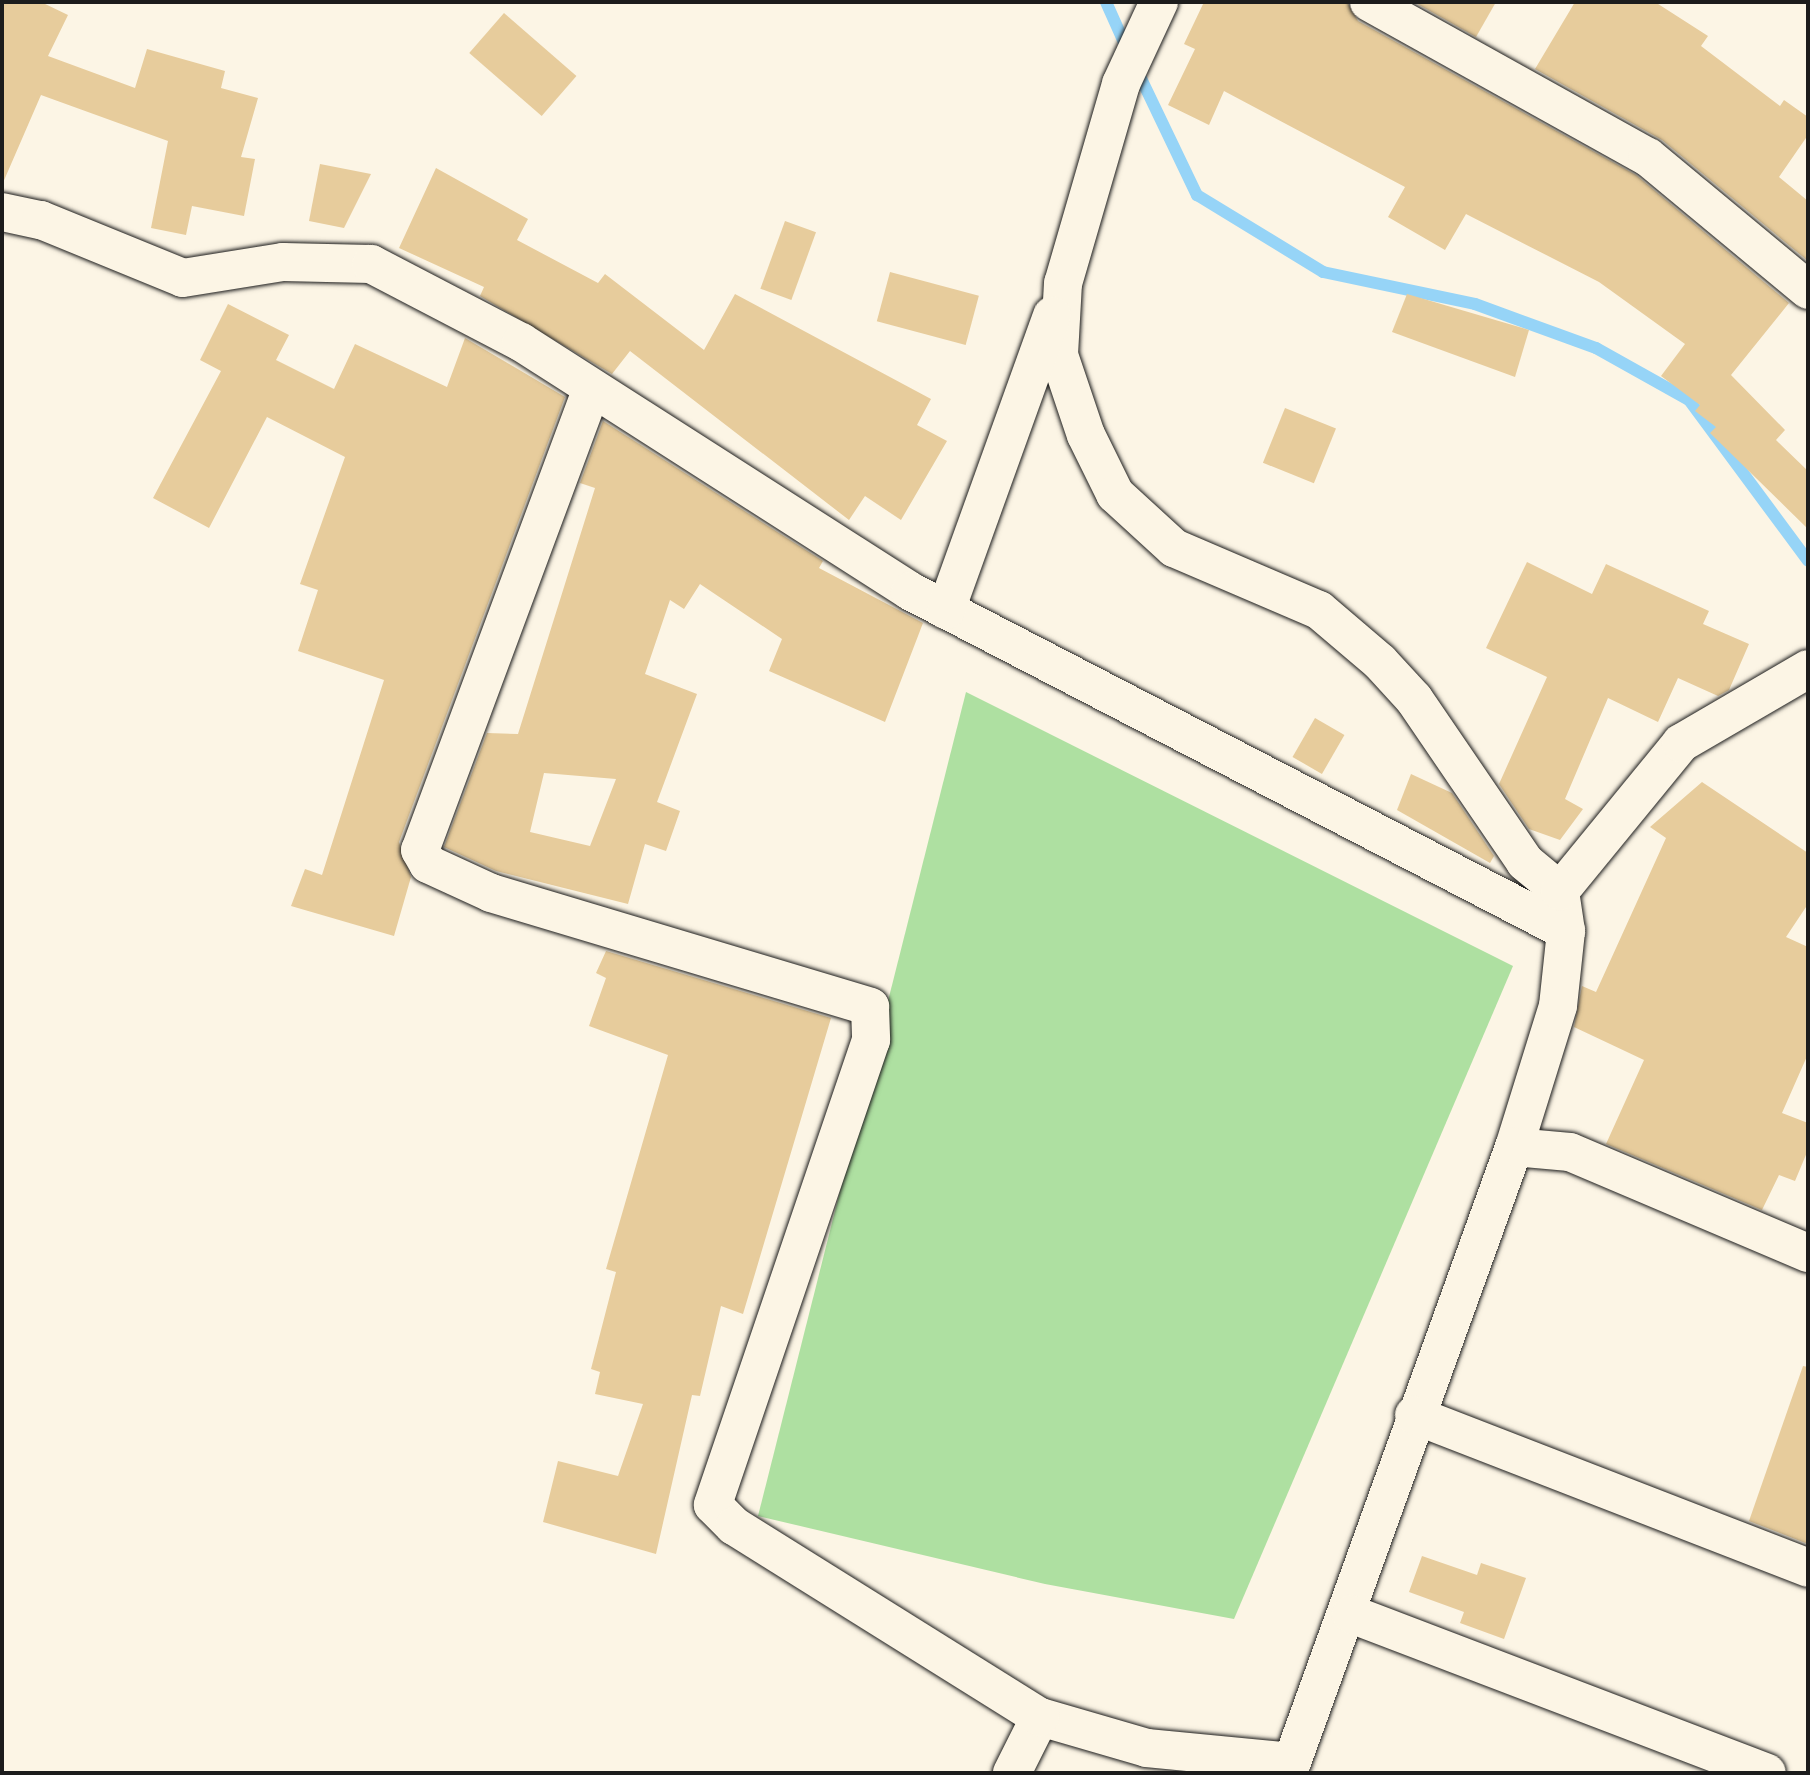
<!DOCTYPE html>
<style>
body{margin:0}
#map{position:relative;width:1810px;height:1775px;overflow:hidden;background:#fcf5e5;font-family:Sriracha,sans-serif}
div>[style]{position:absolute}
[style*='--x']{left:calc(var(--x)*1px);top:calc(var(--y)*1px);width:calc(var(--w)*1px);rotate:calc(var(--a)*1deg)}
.green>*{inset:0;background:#aee0a1}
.stream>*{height:12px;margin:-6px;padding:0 6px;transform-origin:6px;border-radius:6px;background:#96d4f7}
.building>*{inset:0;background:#e7cc9c;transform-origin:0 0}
.roads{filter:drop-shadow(0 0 2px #1c1c1c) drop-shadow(0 0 2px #1c1c1c)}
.street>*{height:38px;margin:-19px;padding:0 19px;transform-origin:19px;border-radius:19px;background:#fcf5e5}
span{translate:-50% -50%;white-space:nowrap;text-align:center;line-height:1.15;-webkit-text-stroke:6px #fcf5e5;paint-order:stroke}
.frame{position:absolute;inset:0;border:4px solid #1c1c1c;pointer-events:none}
</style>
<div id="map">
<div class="green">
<div style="clip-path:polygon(966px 692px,1513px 966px,1234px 1619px,1045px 1584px,758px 1516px)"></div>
</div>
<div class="stream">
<div style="--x:1106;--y:2;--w:51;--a:65.9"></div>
<div style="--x:1137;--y:70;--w:139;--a:64.4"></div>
<div style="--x:1197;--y:195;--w:148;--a:31.4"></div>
<div style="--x:1323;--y:272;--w:155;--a:11.9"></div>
<div style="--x:1475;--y:304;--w:129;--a:20"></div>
<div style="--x:1596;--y:348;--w:107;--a:29.2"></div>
<div style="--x:1689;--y:400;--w:200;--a:53.5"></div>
</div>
<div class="building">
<div style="clip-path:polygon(2px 2px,41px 2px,68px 15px,48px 56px,135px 88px,147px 49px,225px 71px,221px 88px,258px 98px,241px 157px,255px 159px,244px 216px,192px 206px,186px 235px,151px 228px,168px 141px,41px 95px,2px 185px)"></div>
<div style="clip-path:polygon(1204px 2px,1347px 2px,1358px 21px,1636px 175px,1789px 303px,1731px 375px,1785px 430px,1776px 440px,1808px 471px,1808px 529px,1710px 433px,1716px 427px,1695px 411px,1700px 405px,1661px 376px,1685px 344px,1599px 282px,1466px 214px,1445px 250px,1388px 217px,1405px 187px,1224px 91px,1209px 125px,1168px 105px,1195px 49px,1184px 44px)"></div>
<div style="clip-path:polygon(1414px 2px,1496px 2px,1476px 37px)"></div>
<div style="clip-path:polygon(1575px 2px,1655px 2px,1708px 36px,1701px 46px,1780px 106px,1784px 100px,1808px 117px,1808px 135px,1779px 177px,1808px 201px,1808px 261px,1662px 140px,1535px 69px)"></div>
<div style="left:504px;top:13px;width:96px;height:53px;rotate:41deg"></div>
<div style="clip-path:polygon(320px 164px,371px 174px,344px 228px,309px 221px)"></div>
<div style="clip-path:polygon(436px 168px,528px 219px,517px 240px,598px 283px,605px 274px,704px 350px,735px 294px,931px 399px,917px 425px,947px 441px,901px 520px,865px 496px,849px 520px,630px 351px,612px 374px,480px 296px,484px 287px,399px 248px)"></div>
<div style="left:785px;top:221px;width:33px;height:72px;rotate:20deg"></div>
<div style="left:890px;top:272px;width:92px;height:51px;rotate:15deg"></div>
<div style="clip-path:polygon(1407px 294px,1529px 330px,1515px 377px,1392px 332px)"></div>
<div style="clip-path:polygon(228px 304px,289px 335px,276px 360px,334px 389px,355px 344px,447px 387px,465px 338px,565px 397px,399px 842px,411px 877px,394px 936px,291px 906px,305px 869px,322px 875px,384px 680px,298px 651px,318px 590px,300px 584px,345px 457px,267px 417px,209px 528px,153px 498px,221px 371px,200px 360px)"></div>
<div style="left:1285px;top:408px;width:55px;height:59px;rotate:22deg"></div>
<div style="clip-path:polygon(evenodd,603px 421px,823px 561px,819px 568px,923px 623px,885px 722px,769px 671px,782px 639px,700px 584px,684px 609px,670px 600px,645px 674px,697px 694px,657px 802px,680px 811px,666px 851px,645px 844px,628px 904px,496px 871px,444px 847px,487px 733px,518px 734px,595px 488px,580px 483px,603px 421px,544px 773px,616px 779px,590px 846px,530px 832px,544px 773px)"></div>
<div style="clip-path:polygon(1527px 562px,1592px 594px,1606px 564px,1709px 611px,1703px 624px,1749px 644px,1729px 690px,1718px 696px,1678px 678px,1658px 722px,1608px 698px,1565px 799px,1583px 809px,1560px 840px,1529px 829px,1499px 784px,1547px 677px,1486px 648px)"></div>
<div style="left:1315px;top:718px;width:34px;height:45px;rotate:30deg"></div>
<div style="clip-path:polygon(1411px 774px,1452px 793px,1494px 856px,1490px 863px,1397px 810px)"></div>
<div style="clip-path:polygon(1702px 782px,1808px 853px,1808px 904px,1786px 937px,1808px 947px,1808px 1054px,1782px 1113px,1808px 1123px,1808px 1150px,1795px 1181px,1779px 1175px,1762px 1210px,1606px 1144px,1644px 1060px,1574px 1027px,1582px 986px,1596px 992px,1666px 838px,1650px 827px)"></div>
<div style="clip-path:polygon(606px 951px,831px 1018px,743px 1314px,721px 1306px,700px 1396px,692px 1395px,656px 1554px,543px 1522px,558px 1461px,618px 1476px,643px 1404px,595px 1394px,600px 1372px,591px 1369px,616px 1272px,606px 1269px,668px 1055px,589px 1026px,606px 978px,596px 973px)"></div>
<div style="clip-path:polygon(1803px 1366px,1808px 1367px,1808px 1544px,1749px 1521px)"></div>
<div style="clip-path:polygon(1422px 1556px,1477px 1575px,1481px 1563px,1526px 1578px,1504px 1639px,1460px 1623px,1464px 1612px,1409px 1592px)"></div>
</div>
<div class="roads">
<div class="street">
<div style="--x:1159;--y:2;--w:90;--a:114.9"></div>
<div style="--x:1121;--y:84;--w:207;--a:106.2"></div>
<div style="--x:1063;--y:283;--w:72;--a:93.2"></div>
<div style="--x:1059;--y:355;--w:84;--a:71.4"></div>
<div style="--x:1086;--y:435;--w:66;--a:63.8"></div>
<div style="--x:1115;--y:494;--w:80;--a:42.5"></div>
<div style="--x:1174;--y:548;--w:158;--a:23.2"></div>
<div style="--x:1319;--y:610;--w:80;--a:40.4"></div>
<div style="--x:1380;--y:662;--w:50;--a:47.4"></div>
<div style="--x:1414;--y:699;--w:197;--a:55.7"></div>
<div style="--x:1525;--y:862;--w:45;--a:39.6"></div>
<div style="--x:1560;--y:891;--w:40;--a:81.5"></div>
<div style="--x:1369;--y:2;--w:319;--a:29.1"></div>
<div style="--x:1648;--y:157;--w:208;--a:39.7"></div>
<div style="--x:2;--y:212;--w:40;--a:12"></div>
<div style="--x:41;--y:220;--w:153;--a:22.2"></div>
<div style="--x:183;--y:278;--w:101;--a:-9.1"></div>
<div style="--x:283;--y:262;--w:88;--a:1.3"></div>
<div style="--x:371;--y:264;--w:169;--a:27.5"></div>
<div style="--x:521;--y:342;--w:462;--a:32.6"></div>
<div style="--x:910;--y:591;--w:739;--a:27.4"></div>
<div style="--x:1566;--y:931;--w:75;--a:96.1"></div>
<div style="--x:1558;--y:1006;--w:148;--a:107.3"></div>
<div style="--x:1514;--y:1147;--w:654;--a:109.85"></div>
<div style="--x:1292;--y:1762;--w:146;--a:-174.5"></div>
<div style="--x:1147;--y:1748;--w:111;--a:-163.8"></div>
<div style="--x:1040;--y:1717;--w:63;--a:116.6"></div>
<div style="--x:592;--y:388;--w:493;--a:110.4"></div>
<div style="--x:420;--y:850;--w:16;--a:60"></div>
<div style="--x:428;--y:864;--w:69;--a:24.7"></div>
<div style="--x:491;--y:893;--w:396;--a:16.7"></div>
<div style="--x:870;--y:1007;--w:33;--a:88"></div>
<div style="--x:871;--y:1040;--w:491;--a:108.8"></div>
<div style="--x:713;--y:1505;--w:30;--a:45"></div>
<div style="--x:734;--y:1526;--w:361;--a:32"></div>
<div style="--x:946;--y:610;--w:313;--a:-70.2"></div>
<div style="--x:1560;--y:891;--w:191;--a:-50.7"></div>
<div style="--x:1681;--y:743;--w:147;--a:-30.2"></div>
<div style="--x:1514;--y:1147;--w:56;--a:5.1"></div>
<div style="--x:1570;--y:1152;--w:259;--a:23"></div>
<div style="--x:1414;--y:1415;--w:423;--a:21.2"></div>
<div style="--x:1351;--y:1614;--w:445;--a:20.9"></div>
</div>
</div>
<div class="frame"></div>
</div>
